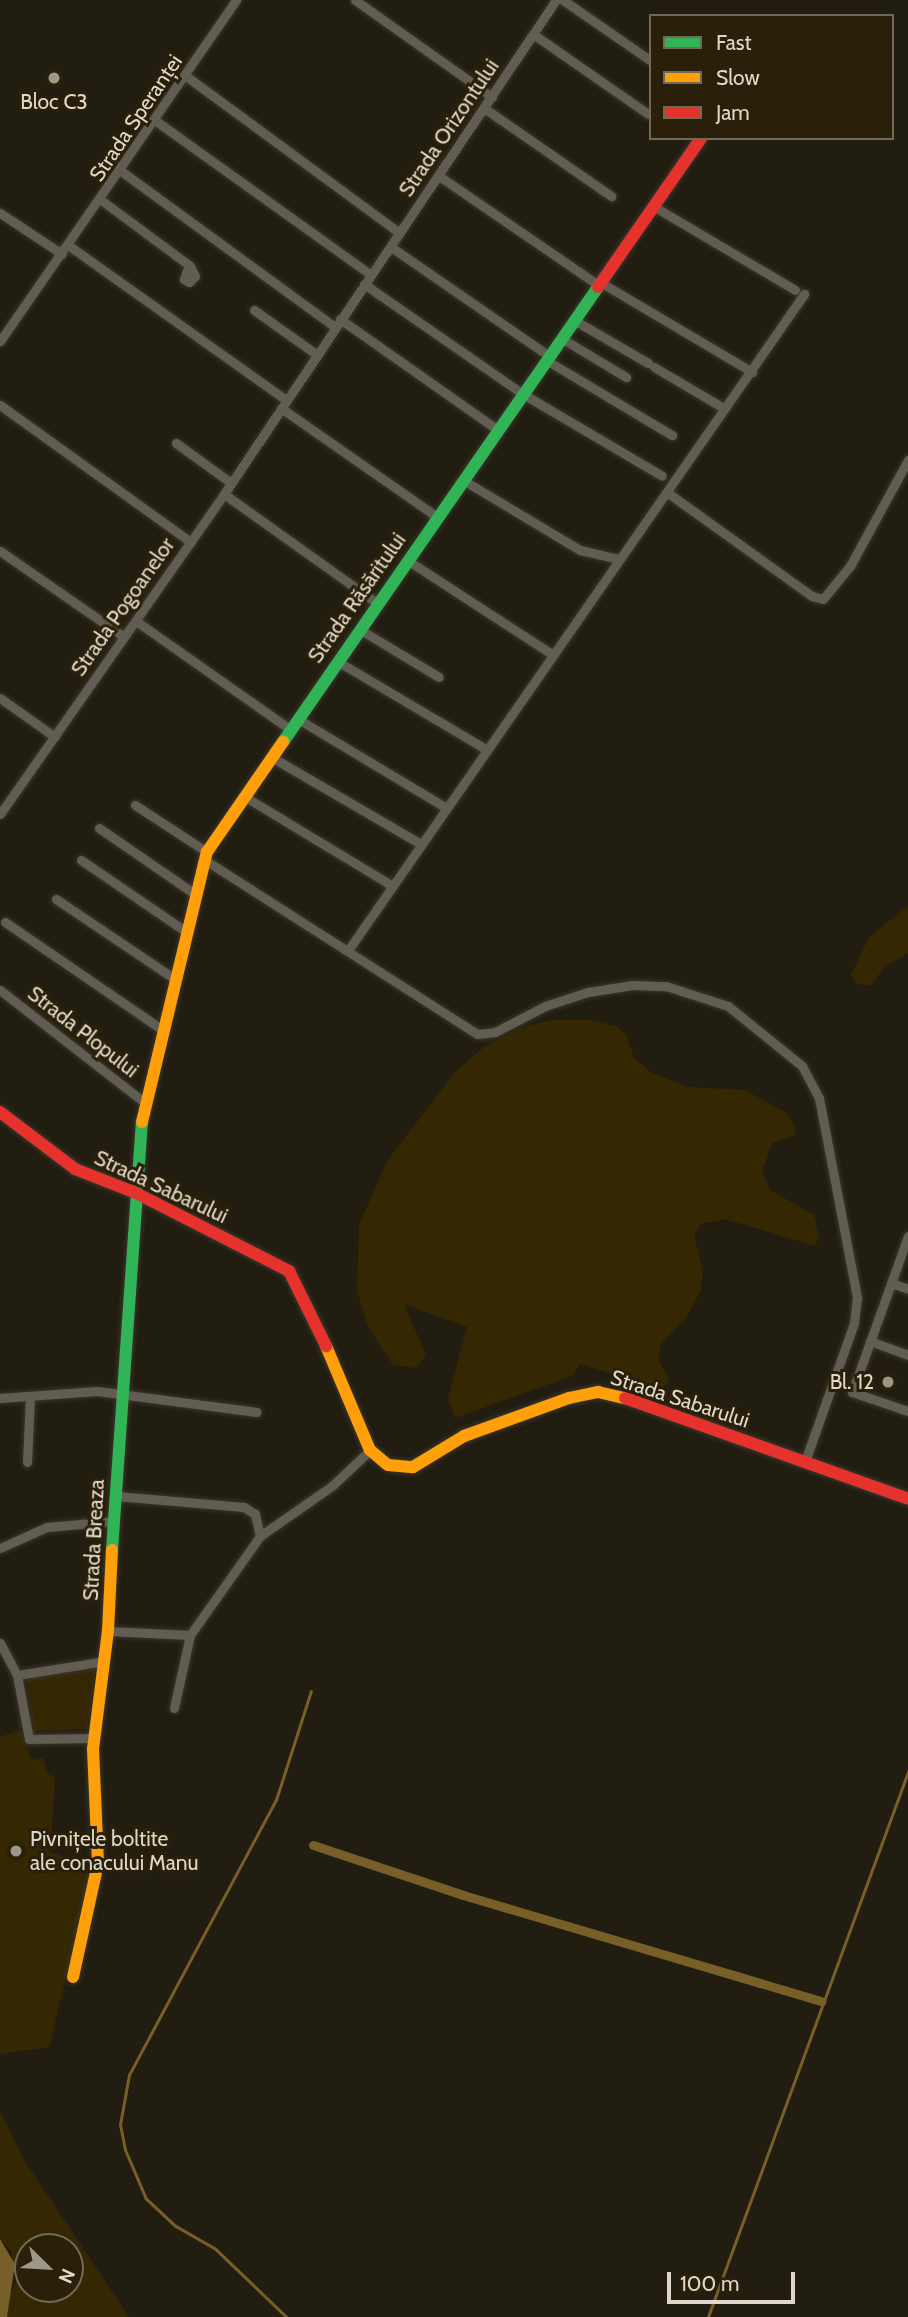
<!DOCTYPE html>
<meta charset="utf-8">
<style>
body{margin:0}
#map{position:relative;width:908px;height:2317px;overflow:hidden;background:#221d11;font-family:Cabin,sans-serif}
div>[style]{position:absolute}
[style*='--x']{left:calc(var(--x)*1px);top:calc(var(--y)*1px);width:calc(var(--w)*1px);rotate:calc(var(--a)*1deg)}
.green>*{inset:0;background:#362703}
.water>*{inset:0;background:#785f27}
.stream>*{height:2.5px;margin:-1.25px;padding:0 1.25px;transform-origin:1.25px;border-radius:1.25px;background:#785f27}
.canal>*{height:9px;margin:-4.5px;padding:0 4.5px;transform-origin:4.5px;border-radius:4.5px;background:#785f27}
.roads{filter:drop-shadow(0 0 2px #3a362d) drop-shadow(0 0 2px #3a362d)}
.street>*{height:9px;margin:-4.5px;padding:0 4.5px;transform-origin:4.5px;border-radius:4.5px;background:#615d53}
.fast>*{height:12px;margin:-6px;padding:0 6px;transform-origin:6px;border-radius:6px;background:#30b455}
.slow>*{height:12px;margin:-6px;padding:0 6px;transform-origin:6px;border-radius:6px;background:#ff9f0a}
.jam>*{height:12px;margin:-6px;padding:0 6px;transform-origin:6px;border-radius:6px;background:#e5322d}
.dots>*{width:19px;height:19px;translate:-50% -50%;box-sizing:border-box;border:4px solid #2a2009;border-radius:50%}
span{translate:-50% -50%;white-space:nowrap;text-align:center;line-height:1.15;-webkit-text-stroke:6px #2a2009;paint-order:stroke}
.poi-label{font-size:21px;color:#dfd8ca}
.right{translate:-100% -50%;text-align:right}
.left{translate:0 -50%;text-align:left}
.street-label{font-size:21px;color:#dfd8ca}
.legend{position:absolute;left:649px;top:14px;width:245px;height:126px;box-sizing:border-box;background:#2a2009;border:2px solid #726a56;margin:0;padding:9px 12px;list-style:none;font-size:21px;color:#dfd8ca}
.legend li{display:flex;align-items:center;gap:14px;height:35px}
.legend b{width:35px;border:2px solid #726a56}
.north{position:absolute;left:14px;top:2233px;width:70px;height:70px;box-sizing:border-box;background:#2a2009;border:2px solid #726a56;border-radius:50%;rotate:114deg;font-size:19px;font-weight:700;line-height:28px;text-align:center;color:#dfd8ca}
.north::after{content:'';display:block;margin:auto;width:24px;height:32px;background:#9d9789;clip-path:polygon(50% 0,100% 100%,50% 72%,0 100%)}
.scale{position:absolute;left:667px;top:2272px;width:128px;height:32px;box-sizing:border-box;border:4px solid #dfd8ca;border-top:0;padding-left:9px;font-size:21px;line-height:24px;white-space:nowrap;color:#dfd8ca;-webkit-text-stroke:5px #2a2009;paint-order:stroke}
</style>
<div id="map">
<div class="green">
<div style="clip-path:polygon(908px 906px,908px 953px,885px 966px,871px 986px,857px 984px,851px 975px,869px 937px)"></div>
<div style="clip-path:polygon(551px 1020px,589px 1020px,616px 1026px,626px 1034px,634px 1058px,652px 1073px,687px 1087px,745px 1090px,787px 1113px,796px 1129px,794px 1136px,772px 1143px,762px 1172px,770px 1190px,814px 1215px,819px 1236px,815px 1246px,725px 1219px,701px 1224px,694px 1236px,703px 1271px,700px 1292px,687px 1316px,660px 1345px,659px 1360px,669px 1381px,662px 1389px,580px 1364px,572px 1376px,455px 1418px,448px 1398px,467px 1327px,404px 1304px,426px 1355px,416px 1368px,393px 1365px,368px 1327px,357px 1291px,359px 1225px,387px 1161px,456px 1071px,484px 1047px,523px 1027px)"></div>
<div style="clip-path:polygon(95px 1669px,87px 1729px,34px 1731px,26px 1678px)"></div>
<div style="clip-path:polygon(20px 1730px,32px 1760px,43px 1758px,48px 1774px,55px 1777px,50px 1852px,94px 1864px,49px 2047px,0 2054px,0 1737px)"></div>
<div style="clip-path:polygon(evenodd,0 2110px,24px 2160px,129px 2317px,7px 2317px,6px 2305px,16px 2282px,11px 2251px,0 2239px,0 2110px,28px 2247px,70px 2247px,70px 2289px,28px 2289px,28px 2247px)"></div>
</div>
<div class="water">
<div style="clip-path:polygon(0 2239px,15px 2264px,7px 2317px,0 2317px)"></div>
</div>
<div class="stream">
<div style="--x:286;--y:2317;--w:98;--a:-136.2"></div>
<div style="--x:215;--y:2249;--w:46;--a:-150.1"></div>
<div style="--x:175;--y:2226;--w:40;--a:-137"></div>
<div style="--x:146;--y:2199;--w:53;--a:-113.2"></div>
<div style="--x:125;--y:2150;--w:25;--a:-101"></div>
<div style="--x:120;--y:2125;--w:51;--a:-79.8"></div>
<div style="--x:129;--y:2075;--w:312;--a:-61.9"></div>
<div style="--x:276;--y:1800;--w:114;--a:-72.2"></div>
<div style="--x:708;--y:2317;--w:581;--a:-69.85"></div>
</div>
<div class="canal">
<div style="--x:313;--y:1845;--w:158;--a:18.4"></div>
<div style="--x:463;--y:1895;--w:374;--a:16.5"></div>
</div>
<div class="roads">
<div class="street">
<div style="--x:355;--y:0;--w:168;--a:35.3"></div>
<div style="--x:563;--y:0;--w:107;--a:34.7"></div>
<div style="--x:533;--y:34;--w:140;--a:34.8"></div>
<div style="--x:186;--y:76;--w:265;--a:36.3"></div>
<div style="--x:484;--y:108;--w:155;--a:34.7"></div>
<div style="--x:156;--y:121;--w:264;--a:35.6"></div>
<div style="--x:121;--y:171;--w:265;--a:36.1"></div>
<div style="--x:439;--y:176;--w:193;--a:34.4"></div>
<div style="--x:101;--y:200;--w:109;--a:36.5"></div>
<div style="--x:189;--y:265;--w:15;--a:110"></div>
<div style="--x:184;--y:279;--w:6;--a:31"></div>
<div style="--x:189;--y:282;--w:8;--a:-45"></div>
<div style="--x:195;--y:276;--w:11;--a:-117"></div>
<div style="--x:653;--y:206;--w:165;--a:30.6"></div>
<div style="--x:0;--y:213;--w:74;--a:33.5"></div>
<div style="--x:68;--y:245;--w:267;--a:35.4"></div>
<div style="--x:391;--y:247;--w:192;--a:34.6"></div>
<div style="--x:600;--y:282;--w:177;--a:30.6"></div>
<div style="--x:364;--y:284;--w:193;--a:34.7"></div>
<div style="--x:523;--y:394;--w:161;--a:30.5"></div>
<div style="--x:254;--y:310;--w:76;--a:35.4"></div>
<div style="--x:340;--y:319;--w:193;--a:35.1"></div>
<div style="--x:574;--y:320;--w:86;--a:30.2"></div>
<div style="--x:561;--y:338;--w:76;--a:31"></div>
<div style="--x:0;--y:341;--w:415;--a:-55.3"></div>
<div style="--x:546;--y:360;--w:147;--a:30.8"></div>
<div style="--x:654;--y:367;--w:82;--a:30.6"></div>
<div style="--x:0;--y:405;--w:235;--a:35.7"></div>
<div style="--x:281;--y:408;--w:190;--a:34.9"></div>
<div style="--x:176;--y:443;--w:68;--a:36"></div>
<div style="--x:463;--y:480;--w:136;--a:30.9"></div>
<div style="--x:580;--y:550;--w:39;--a:13"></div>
<div style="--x:668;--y:493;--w:177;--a:35.6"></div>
<div style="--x:812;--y:596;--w:11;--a:15"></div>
<div style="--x:823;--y:599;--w:43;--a:-50.7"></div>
<div style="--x:850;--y:566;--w:121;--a:-61.3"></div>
<div style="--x:224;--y:494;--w:188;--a:35.5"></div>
<div style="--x:0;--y:551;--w:151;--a:34.7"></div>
<div style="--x:407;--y:560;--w:173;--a:33"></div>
<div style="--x:136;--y:621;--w:189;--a:35.1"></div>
<div style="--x:359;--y:629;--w:93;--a:31"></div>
<div style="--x:337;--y:661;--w:173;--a:30.6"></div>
<div style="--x:0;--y:698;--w:67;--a:35.3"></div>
<div style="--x:298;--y:719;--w:171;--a:30.9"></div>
<div style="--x:273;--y:758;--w:169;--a:30.2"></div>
<div style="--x:247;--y:798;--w:168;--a:31.1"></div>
<div style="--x:135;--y:805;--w:86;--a:33.1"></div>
<div style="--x:0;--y:814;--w:391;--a:-55"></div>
<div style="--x:224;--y:494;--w:595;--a:-56.1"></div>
<div style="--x:99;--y:828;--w:116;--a:34.5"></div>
<div style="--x:81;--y:860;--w:126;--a:34.3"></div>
<div style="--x:205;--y:860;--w:323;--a:32.6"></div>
<div style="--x:477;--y:1034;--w:18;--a:-6"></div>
<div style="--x:495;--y:1032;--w:56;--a:-27.5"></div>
<div style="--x:545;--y:1006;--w:45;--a:-18"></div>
<div style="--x:588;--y:992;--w:45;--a:-9"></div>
<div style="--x:632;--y:985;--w:34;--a:2"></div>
<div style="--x:666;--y:986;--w:65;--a:17.9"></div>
<div style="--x:728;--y:1006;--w:95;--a:39"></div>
<div style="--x:802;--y:1066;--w:36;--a:62"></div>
<div style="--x:819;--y:1098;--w:204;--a:79.2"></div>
<div style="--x:857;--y:1298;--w:25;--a:97"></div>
<div style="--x:854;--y:1323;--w:146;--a:109.5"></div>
<div style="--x:56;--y:899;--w:141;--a:34"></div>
<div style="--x:5;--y:922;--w:188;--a:34.4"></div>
<div style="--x:349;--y:949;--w:798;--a:-55.21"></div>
<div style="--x:0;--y:990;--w:182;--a:37.9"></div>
<div style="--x:908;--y:1236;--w:166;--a:109.7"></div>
<div style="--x:852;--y:1392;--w:59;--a:18.7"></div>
<div style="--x:891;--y:1283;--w:18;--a:19"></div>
<div style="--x:870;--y:1341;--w:40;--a:20.2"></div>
<div style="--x:0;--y:1398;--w:97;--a:-4.1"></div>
<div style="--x:97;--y:1391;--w:161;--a:7.5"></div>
<div style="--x:27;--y:1462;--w:66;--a:-87.4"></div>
<div style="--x:260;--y:1536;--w:89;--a:-34.9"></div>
<div style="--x:333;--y:1485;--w:51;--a:-43.4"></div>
<div style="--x:0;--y:1548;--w:51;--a:-24.1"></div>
<div style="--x:47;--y:1527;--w:67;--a:-5.1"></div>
<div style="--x:108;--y:1631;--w:82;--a:2.8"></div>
<div style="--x:190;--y:1635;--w:121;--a:-54.7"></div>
<div style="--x:260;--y:1536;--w:23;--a:-103"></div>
<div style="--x:255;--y:1514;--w:13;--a:-148"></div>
<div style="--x:244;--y:1507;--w:128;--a:-175.1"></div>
<div style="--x:0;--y:1643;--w:36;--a:62"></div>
<div style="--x:17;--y:1675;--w:65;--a:79.4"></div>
<div style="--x:29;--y:1739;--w:65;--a:-0.9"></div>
<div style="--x:17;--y:1675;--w:89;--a:-9"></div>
<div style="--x:174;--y:1708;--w:75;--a:-77.6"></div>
</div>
<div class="fast">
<div style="--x:283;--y:742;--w:553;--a:-55.3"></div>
<div style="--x:112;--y:1550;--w:429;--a:-86"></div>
</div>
<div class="slow">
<div style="--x:142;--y:1122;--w:278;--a:-76.5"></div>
<div style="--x:207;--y:852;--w:134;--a:-55.4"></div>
<div style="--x:326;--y:1346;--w:113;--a:67.1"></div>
<div style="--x:370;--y:1450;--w:23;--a:40"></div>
<div style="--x:388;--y:1465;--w:25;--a:5"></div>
<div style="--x:413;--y:1467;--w:60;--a:-31.3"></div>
<div style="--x:464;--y:1436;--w:112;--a:-19.9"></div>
<div style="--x:569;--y:1398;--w:30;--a:-12"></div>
<div style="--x:598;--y:1392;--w:28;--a:13"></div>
<div style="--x:73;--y:1977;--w:117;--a:-77.6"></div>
<div style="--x:98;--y:1863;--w:114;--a:-92.5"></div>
<div style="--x:93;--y:1749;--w:119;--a:-82.8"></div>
<div style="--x:108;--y:1631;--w:81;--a:-87.2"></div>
</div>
<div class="jam">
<div style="--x:598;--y:287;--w:181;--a:-55.3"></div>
<div style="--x:0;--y:1112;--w:94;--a:37.2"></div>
<div style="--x:75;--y:1169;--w:66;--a:21.5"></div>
<div style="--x:136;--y:1193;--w:172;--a:27"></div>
<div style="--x:289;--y:1271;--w:84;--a:63.7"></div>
<div style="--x:625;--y:1398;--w:300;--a:19.6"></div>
</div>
</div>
<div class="dots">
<div style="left:54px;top:78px;background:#9d9789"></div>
<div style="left:888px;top:1382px;background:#9d9789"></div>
<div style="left:16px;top:1851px;background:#9d9789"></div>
</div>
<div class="poi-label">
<span style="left:54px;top:102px">Bloc C3</span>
<span class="right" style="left:874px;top:1382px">Bl. 12</span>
<span class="left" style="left:30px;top:1851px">Pivnițele boltite<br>ale conacului Manu</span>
</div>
<div class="street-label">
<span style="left:136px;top:118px;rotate:-56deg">Strada Speranței</span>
<span style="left:449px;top:128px;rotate:-56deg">Strada Orizontului</span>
<span style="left:357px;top:598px;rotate:-55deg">Strada Răsăritului</span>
<span style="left:123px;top:607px;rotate:-55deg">Strada Pogoanelor</span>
<span style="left:83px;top:1032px;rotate:38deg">Strada Plopului</span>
<span style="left:161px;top:1187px;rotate:25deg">Strada Sabarului</span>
<span style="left:680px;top:1399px;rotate:18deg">Strada Sabarului</span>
<span style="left:94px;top:1540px;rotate:-87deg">Strada Breaza</span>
</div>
<ul class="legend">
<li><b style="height:9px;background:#30b455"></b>Fast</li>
<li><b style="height:9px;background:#ff9f0a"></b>Slow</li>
<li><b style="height:9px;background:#e5322d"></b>Jam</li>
</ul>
<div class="north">N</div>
<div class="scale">100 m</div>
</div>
